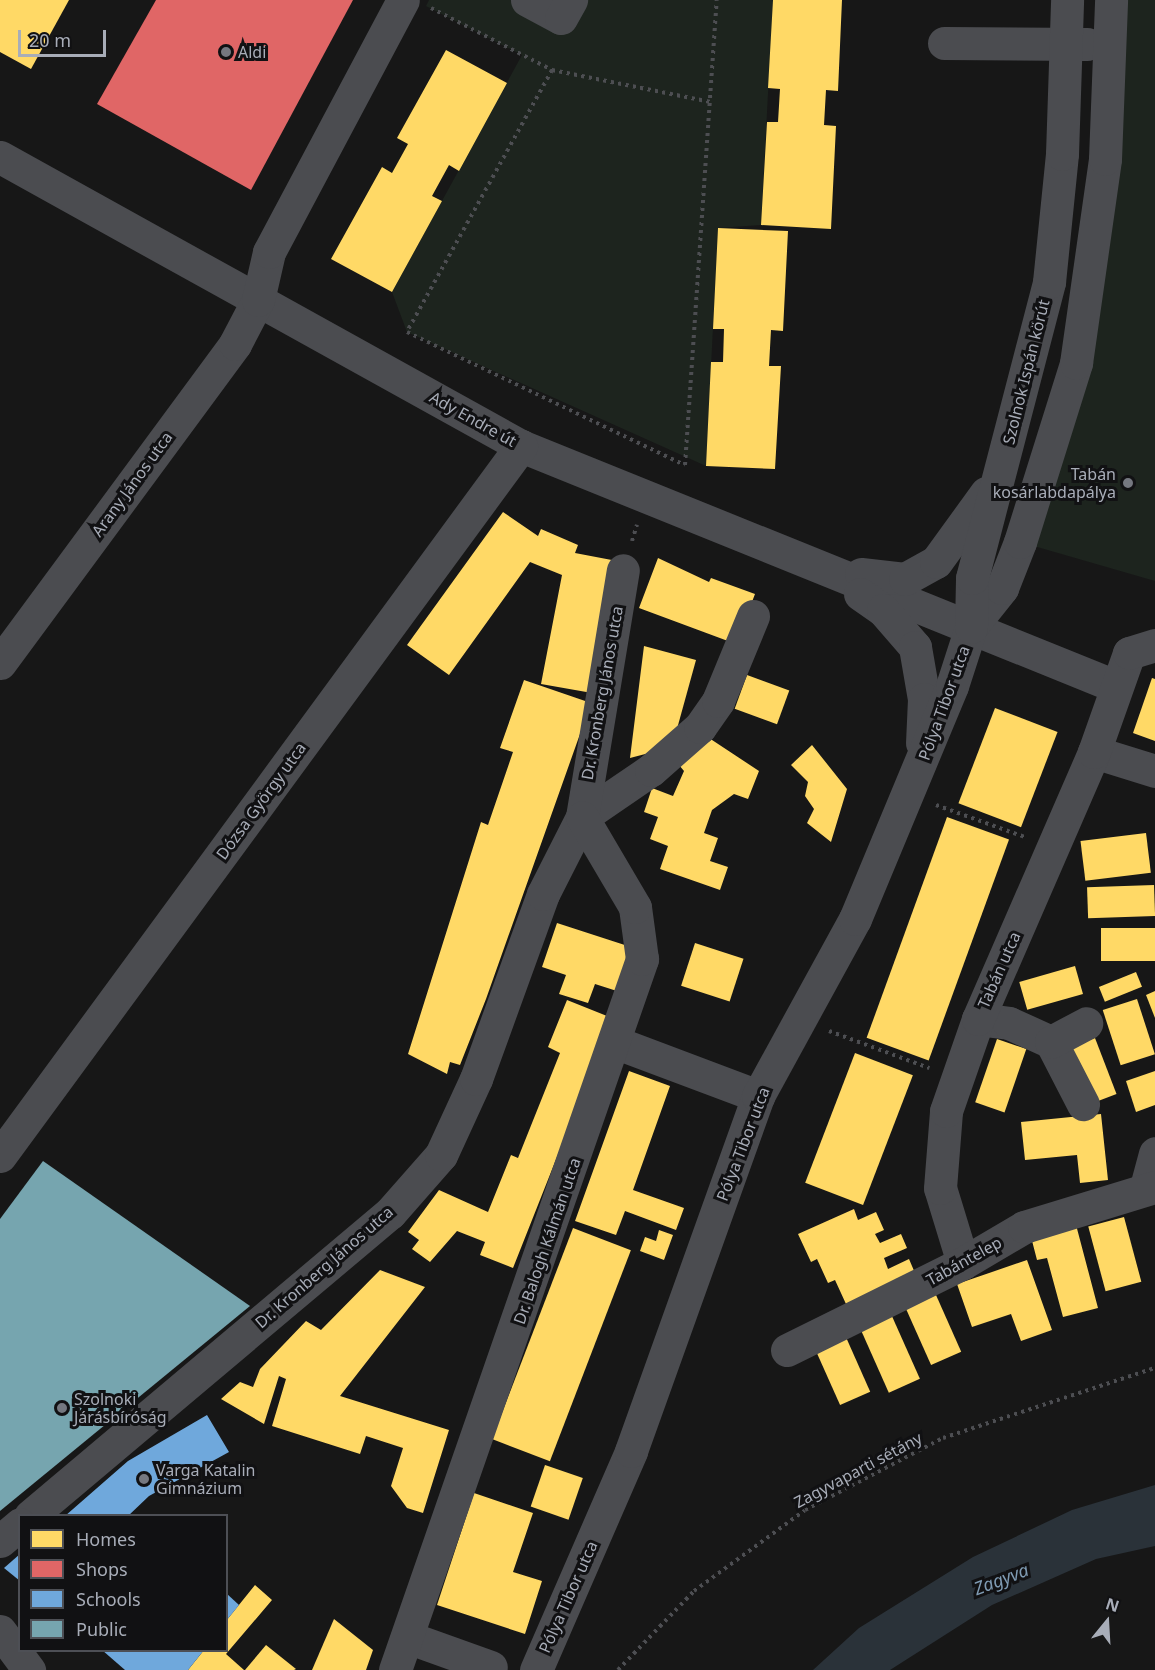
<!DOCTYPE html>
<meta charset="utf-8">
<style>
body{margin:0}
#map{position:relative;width:1155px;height:1670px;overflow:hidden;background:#171717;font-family:"Noto Sans",sans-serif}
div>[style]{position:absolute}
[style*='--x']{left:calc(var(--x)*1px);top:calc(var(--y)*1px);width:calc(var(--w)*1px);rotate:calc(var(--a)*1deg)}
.green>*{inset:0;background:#1d241e}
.water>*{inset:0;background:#2a3239}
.homes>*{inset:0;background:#ffd966;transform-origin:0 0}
.shops>*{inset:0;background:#e06666}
.schools>*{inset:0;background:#6fa8dc}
.public>*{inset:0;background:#76a5af}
.path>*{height:4px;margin-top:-2px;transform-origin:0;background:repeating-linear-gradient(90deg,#4d4e52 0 3px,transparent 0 7.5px)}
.minor>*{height:33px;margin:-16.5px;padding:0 16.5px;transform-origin:16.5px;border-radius:16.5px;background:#4b4c50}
.dots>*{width:16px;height:16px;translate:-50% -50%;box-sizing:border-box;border:3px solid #111113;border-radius:50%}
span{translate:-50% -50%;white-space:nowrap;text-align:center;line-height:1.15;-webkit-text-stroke:6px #111113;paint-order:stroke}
.poi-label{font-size:16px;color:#a8adb8}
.left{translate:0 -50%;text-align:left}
.right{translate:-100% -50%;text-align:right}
.street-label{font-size:16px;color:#a8adb8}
.water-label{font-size:18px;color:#7f9bb3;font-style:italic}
.legend{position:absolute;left:18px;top:1514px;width:210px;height:138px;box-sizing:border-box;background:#111113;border:2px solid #4d4f55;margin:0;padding:8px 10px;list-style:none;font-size:18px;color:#a8adb8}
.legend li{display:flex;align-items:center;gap:12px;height:30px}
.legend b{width:30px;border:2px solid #4d4f55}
.north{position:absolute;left:1077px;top:1592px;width:60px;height:60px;-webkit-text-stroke:4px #111113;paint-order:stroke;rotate:18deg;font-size:16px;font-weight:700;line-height:24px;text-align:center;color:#a8adb8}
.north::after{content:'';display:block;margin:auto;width:21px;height:27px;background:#a8adb8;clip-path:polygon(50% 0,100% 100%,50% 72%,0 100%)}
.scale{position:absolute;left:18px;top:30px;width:88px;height:27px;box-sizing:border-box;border:3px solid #a8adb8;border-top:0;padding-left:8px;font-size:18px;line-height:21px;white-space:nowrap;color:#a8adb8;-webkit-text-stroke:4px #111113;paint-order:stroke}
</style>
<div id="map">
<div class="green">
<div style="clip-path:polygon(429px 0,773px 0,761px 225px,718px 228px,706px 466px,407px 332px,392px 292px,522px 55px,426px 6px)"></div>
<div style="clip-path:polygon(1111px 0,1155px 0,1155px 581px,1020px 542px,1058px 427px)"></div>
</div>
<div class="water">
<div style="clip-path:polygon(1155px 1485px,1155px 1546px,1096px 1559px,992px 1605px,890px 1670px,813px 1670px,859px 1628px,973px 1557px,1072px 1510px)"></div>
</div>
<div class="homes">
<div style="clip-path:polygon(0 0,69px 0,31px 69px,0 52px)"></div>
<div style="clip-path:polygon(773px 0,842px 0,838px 91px,826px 90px,824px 125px,836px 126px,831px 229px,761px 225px,767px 122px,778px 122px,780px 89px,768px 88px)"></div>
<div style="clip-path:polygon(446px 50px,507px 83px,459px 171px,449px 165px,432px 196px,442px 201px,392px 292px,331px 259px,382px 167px,392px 173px,408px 144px,397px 138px)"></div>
<div style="clip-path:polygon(718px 228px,788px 231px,783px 331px,771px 330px,769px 366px,781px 366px,775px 469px,706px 466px,711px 362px,723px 362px,724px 329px,713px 329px)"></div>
<div style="clip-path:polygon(503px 512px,538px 536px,541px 529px,578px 545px,575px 553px,617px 561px,592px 693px,541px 684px,562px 575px,530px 562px,449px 675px,407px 645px)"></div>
<div style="clip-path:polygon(658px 558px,709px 582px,711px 578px,755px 594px,736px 644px,639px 608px)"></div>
<div style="clip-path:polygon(644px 646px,696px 660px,672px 747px,630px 758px)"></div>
<div style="left:747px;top:675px;width:45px;height:36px;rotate:20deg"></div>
<div style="clip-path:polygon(1152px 678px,1155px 679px,1155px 741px,1133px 733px)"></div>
<div style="clip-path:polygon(524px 680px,591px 703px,486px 999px,460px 1065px,450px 1062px,447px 1074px,408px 1054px,481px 822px,488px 825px,513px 752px,500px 748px)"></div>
<div style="left:995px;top:708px;width:67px;height:102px;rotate:21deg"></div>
<div style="clip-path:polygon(706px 736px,759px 771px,748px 799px,734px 794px,712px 810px,704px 833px,718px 838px,710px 861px,728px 867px,720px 890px,660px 869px,668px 846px,650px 839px,658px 817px,644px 812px,652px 788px,673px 796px,684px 771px,679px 765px)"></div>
<div style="clip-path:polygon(812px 745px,847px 789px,831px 842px,807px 823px,814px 809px,805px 796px,808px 782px,791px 765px)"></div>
<div style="left:947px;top:817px;width:66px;height:235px;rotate:20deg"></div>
<div style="left:1146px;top:833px;width:40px;height:66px;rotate:83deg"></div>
<div style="left:1154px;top:885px;width:31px;height:67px;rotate:88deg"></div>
<div style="clip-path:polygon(557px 923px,634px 948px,620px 992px,595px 984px,588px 1003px,559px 994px,566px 975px,542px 967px)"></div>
<div style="left:1155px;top:928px;width:33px;height:54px;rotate:90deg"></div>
<div style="left:695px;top:943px;width:51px;height:45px;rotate:18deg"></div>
<div style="left:1075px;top:966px;width:29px;height:58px;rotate:74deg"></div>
<div style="left:1136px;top:972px;width:16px;height:40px;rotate:68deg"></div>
<div style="clip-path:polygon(1155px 991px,1155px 1018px,1146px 995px)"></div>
<div style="left:1137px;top:999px;width:58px;height:36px;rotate:72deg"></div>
<div style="clip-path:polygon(567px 1000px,612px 1018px,513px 1268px,480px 1255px,485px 1242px,457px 1231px,430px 1262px,412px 1249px,419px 1240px,408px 1232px,439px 1190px,488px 1212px,511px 1155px,518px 1158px,560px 1053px,548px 1047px)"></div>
<div style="left:1095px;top:1038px;width:60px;height:26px;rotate:69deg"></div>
<div style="left:997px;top:1039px;width:31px;height:67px;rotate:19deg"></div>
<div style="left:855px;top:1053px;width:62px;height:139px;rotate:21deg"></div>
<div style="clip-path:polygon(629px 1071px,670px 1086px,633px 1190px,684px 1208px,676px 1230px,625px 1211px,616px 1235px,575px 1221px)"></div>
<div style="clip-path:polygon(1155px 1071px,1155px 1105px,1136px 1112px,1126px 1081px)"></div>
<div style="clip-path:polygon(1101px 1114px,1108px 1180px,1080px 1183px,1077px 1155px,1025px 1160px,1021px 1122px)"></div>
<div style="clip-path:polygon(854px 1209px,858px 1220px,876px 1212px,884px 1230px,875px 1234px,880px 1243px,901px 1234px,907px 1248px,884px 1258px,888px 1269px,909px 1259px,915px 1273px,846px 1304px,835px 1280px,828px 1283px,817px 1259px,811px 1262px,798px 1234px)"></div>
<div style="left:1124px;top:1217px;width:67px;height:37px;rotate:75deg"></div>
<div style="clip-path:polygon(1075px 1221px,1098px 1308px,1063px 1317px,1047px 1258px,1037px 1260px,1030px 1233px)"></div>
<div style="left:573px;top:1228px;width:62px;height:226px;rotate:21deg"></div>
<div style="clip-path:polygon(659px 1230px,673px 1235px,664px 1260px,640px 1251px,645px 1237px,656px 1241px)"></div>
<div style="clip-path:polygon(1027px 1260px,1052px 1330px,1021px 1341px,1011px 1314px,972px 1327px,957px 1284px)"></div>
<div style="clip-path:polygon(380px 1270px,425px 1287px,340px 1396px,449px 1430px,423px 1513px,407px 1508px,391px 1486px,403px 1448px,366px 1436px,360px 1454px,272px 1426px,286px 1379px,279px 1376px,264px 1424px,221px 1399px,240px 1382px,253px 1387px,260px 1369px,306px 1321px,321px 1330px)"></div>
<div style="left:936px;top:1295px;width:62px;height:33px;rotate:66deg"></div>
<div style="left:891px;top:1314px;width:71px;height:34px;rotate:66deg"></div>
<div style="left:845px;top:1335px;width:62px;height:33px;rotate:66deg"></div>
<div style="left:545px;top:1465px;width:40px;height:44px;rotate:19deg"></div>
<div style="clip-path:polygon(474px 1493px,533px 1513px,513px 1572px,542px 1581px,525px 1634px,437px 1605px)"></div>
<div style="clip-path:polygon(255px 1585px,272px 1600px,226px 1654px,244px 1670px,188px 1670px,204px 1650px,226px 1650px,226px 1621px)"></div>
<div style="clip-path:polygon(334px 1619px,373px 1650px,366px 1670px,312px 1670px)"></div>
<div style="clip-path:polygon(266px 1645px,296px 1669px,294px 1670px,245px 1670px)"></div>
</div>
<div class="shops">
<div style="clip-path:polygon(156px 0,353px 0,251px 190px,97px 104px)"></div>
</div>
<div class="schools">
<div style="clip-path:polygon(207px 1415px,229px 1452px,149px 1496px,128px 1516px,65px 1516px,128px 1461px)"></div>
<div style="clip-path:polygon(20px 1554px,20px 1581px,4px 1568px)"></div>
<div style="clip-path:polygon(226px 1593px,239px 1605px,226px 1621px)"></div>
<div style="clip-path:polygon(102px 1650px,204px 1650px,188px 1670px,125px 1670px)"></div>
</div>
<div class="public">
<div style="clip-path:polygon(43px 1161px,250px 1306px,0 1511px,0 1219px)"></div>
</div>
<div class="path">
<div style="--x:431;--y:8;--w:136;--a:27.1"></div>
<div style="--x:552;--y:70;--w:162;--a:11.4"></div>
<div style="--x:552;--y:70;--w:299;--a:119"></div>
<div style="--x:407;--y:332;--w:308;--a:25.6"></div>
<div style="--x:685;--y:465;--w:466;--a:-86.1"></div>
<div style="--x:632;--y:541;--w:17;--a:-73"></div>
<div style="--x:936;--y:805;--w:95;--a:19.8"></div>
<div style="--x:829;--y:1031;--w:107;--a:20.3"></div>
<div style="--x:618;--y:1670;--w:110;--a:-46.1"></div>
<div style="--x:694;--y:1591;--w:137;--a:-36.1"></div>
<div style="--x:805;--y:1510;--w:156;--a:-27.6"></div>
<div style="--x:943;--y:1438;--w:223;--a:-18.3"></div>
</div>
<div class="minor">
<div style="--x:527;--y:0;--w:38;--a:28"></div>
<div style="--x:561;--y:18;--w:21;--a:-61"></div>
<div style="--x:944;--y:43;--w:143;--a:0.4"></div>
<div style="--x:0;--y:157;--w:596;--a:29.02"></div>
<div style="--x:521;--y:446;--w:641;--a:22"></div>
<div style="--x:861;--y:574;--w:44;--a:6.5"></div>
<div style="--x:905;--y:579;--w:35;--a:-29"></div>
<div style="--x:936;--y:562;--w:85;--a:-54.1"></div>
<div style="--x:860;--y:594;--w:28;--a:35"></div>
<div style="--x:883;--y:610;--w:49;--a:49.1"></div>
<div style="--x:915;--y:647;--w:53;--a:80.2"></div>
<div style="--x:924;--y:699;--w:44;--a:92.6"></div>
<div style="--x:971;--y:627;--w:50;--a:-51.5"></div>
<div style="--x:1002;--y:588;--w:49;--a:-68.6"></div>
<div style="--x:1020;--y:542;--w:188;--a:-72.6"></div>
<div style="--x:1076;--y:363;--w:206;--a:-81.9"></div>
<div style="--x:1105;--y:159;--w:159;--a:-87.8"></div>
<div style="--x:0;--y:663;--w:396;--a:-53.6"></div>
<div style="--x:235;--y:344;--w:50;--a:-62.4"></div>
<div style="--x:258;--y:300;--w:49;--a:-77.1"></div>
<div style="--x:269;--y:252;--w:285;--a:-62"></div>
<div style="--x:1094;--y:752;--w:64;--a:17.3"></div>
<div style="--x:582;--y:817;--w:83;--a:-34.3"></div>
<div style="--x:651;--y:770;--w:65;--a:-41.3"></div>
<div style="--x:700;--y:727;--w:32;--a:-55"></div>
<div style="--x:718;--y:701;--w:92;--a:-67.6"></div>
<div style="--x:978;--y:1019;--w:31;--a:7"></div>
<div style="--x:1009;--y:1023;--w:46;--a:24.3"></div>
<div style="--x:1051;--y:1042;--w:70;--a:62.7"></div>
<div style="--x:1051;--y:1042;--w:40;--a:-28"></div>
<div style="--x:617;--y:1043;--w:151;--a:20.6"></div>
<div style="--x:0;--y:1156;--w:881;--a:-53.73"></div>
<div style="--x:1146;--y:1187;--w:35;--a:-75"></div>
<div style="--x:963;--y:1263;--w:78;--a:-107"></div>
<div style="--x:940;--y:1188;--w:77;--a:-85.5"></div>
<div style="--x:946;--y:1111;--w:97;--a:-70.8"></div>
<div style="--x:978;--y:1019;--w:291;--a:-66.5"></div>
<div style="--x:1094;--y:752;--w:105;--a:-70.5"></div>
<div style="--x:1129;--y:653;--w:27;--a:-17"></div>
<div style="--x:787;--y:1350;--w:196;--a:-26.3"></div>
<div style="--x:963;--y:1263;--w:71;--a:-30.5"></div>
<div style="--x:1024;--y:1227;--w:137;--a:-17"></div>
<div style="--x:30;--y:1516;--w:471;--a:-40.1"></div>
<div style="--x:390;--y:1213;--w:77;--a:-48.7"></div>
<div style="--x:441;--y:1155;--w:84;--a:-65.3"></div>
<div style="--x:476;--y:1079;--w:197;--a:-70.1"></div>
<div style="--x:543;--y:894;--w:86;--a:-63.1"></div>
<div style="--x:582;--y:817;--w:250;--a:-80.6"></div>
<div style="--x:0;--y:1541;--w:26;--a:-40"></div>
<div style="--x:0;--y:1631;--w:49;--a:53.4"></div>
<div style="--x:407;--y:1637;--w:89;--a:19.7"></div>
<div style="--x:395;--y:1670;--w:753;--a:-70.84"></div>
<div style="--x:642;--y:959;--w:52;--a:-97.7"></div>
<div style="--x:635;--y:907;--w:104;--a:-120.5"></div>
<div style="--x:536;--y:1670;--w:239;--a:-66.5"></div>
<div style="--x:631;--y:1451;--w:377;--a:-70.3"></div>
<div style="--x:758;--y:1096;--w:202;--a:-61.3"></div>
<div style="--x:855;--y:919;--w:252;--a:-67.4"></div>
<div style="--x:952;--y:686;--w:62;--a:-72.1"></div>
<div style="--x:971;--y:627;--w:49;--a:-88.8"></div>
<div style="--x:972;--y:578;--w:306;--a:-75.4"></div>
<div style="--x:1049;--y:282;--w:129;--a:-84.2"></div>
<div style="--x:1062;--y:154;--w:154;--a:-88.1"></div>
</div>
<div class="dots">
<div style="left:226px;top:52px;background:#757880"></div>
<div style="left:1128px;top:483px;background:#757880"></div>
<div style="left:62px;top:1408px;background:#757880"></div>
<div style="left:144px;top:1479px;background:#757880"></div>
</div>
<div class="poi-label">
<span class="left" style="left:238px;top:52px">Aldi</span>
<span class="right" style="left:1116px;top:483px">Tabán<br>kosárlabdapálya</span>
<span class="left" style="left:74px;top:1408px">Szolnoki<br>Járásbíróság</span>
<span class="left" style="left:156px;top:1479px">Varga Katalin<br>Gimnázium</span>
</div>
<div class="street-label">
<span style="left:1026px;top:372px;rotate:-76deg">Szolnok Ispán körút</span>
<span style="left:473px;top:419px;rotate:29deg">Ady Endre út</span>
<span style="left:132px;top:484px;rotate:-54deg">Arany János utca</span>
<span style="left:602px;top:693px;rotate:-80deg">Dr. Kronberg János utca</span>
<span style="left:944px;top:703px;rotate:-70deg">Pólya Tibor utca</span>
<span style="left:261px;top:801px;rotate:-54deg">Dózsa György utca</span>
<span style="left:999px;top:970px;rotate:-66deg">Tabán utca</span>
<span style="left:743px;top:1144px;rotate:-69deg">Pólya Tibor utca</span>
<span style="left:547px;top:1241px;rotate:-71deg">Dr. Balogh Kálmán utca</span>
<span style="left:964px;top:1261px;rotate:-29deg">Tabántelep</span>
<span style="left:324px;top:1267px;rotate:-41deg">Dr. Kronberg János utca</span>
<span style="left:858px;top:1470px;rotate:-28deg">Zagyvaparti sétány</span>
<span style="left:568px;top:1597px;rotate:-66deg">Pólya Tibor utca</span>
</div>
<div class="water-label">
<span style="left:1001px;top:1579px;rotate:-21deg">Zagyva</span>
</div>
<ul class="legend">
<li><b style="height:16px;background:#ffd966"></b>Homes</li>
<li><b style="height:16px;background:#e06666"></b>Shops</li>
<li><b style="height:16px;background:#6fa8dc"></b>Schools</li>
<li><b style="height:16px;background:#76a5af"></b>Public</li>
</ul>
<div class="north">N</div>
<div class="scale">20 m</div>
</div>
